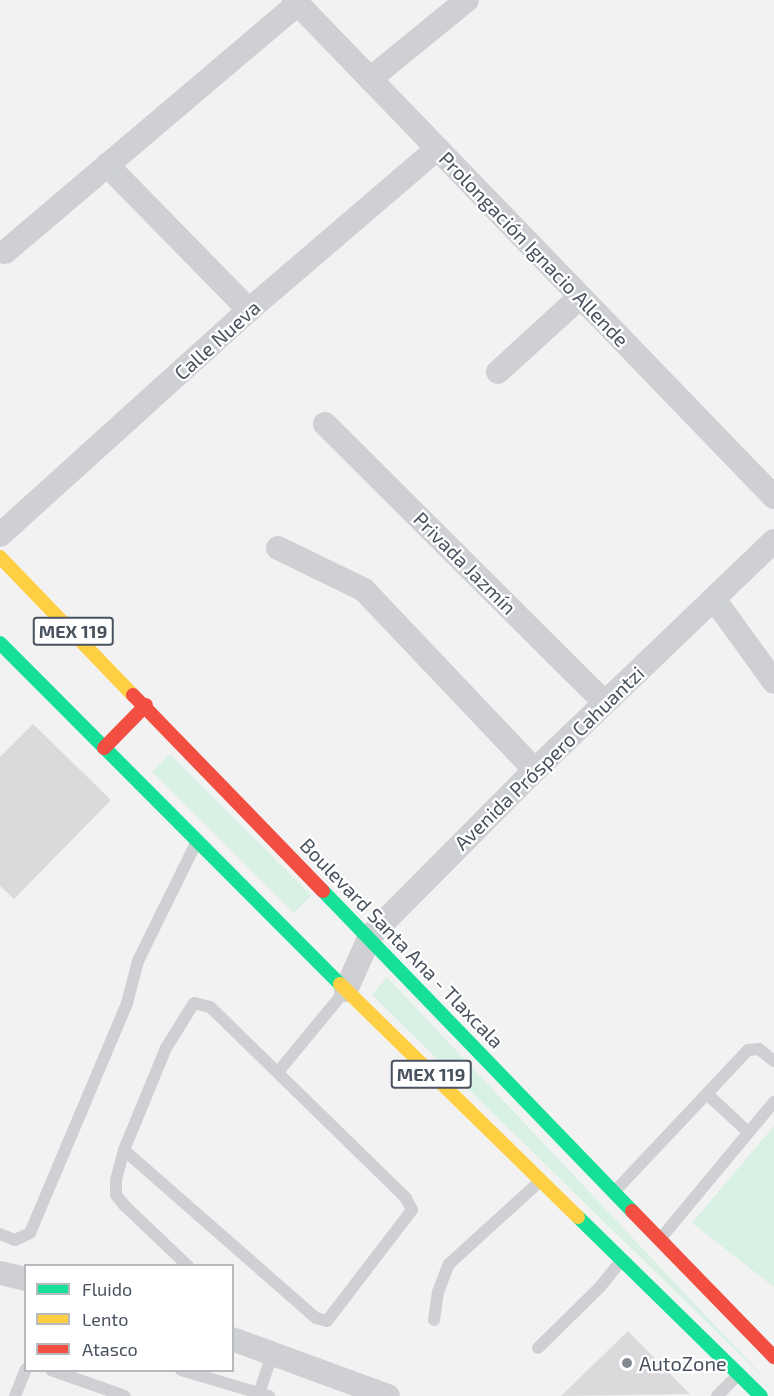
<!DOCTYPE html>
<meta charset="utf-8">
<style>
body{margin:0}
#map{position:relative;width:774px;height:1396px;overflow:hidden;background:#f3f2f2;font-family:"Exo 2",sans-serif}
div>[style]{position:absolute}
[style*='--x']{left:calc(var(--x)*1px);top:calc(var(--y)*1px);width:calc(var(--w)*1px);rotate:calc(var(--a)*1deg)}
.green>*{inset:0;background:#d8f1e4;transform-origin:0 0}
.building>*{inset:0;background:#dadadd}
.lane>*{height:12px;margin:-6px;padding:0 6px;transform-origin:6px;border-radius:6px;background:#ced0d3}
.street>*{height:24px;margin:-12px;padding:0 12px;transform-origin:12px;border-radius:12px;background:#ced0d3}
.fast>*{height:14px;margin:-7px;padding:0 7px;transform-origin:7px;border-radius:7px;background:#16e098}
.slow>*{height:14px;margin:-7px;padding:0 7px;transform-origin:7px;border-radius:7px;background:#ffcf43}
.jam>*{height:14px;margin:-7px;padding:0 7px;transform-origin:7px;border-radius:7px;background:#f24e42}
.dots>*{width:16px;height:16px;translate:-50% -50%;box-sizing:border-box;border:3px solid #fff;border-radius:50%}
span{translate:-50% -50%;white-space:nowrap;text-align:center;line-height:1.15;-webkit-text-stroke:4.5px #fff;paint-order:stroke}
.shield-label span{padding:2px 4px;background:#fff;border:2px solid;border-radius:4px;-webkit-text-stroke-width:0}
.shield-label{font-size:18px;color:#49525f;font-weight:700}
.street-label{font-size:20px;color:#49525f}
.poi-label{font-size:20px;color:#49525f}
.left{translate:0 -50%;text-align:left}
.legend{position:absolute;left:24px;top:1264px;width:210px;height:108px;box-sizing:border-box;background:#fff;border:2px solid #b6babf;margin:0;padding:8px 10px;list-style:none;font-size:18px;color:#49525f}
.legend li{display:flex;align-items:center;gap:12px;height:30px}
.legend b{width:30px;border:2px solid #b6babf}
</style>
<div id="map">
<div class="green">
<div style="left:170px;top:754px;width:200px;height:25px;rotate:45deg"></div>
<div style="clip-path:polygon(387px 977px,774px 1388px,372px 995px)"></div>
<div style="clip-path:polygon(774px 1126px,774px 1287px,692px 1223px)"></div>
</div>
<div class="building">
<div style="clip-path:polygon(33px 724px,111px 800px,14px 899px,0 886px,0 757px)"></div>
<div style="clip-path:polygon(628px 1331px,690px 1394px,561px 1396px)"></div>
</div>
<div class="lane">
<div style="--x:278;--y:1072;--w:104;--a:-50.5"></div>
<div style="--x:707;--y:1094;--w:56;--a:42.8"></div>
<div style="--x:124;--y:1150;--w:255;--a:41.2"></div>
<div style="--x:316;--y:1318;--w:11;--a:15"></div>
<div style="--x:327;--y:1321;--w:140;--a:-52.6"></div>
<div style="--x:412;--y:1210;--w:13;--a:-117"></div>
<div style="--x:406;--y:1198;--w:274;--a:-135.7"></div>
<div style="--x:210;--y:1007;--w:16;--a:-166"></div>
<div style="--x:194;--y:1003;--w:53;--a:121.9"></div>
<div style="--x:166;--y:1048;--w:110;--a:112.4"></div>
<div style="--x:124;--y:1150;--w:31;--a:105"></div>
<div style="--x:116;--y:1180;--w:15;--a:90"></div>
<div style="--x:116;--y:1195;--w:14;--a:51"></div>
<div style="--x:125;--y:1206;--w:87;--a:43.6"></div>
<div style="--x:616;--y:1190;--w:192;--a:-46.7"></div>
<div style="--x:748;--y:1050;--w:11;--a:-5"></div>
<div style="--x:759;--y:1049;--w:19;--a:39"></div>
<div style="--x:0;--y:1234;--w:16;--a:22"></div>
<div style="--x:15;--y:1240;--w:17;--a:-25"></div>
<div style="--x:30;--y:1233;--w:250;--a:-67.1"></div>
<div style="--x:127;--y:1003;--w:43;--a:-75.3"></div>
<div style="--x:138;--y:961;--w:131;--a:-63.8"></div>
<div style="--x:661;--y:1238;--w:177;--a:-50.3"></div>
<div style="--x:434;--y:1320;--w:28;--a:-82"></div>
<div style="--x:438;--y:1292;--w:30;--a:-69"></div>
<div style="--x:449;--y:1264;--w:122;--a:-42.3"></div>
<div style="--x:538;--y:1348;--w:87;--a:-44.5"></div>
<div style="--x:600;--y:1287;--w:33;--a:-51"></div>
<div style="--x:51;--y:1370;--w:78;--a:19.4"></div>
<div style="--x:181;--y:1370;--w:92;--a:16.5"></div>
<div style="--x:15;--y:1396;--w:29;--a:-68"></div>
<div style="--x:258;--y:1396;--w:46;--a:-71.2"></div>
<div style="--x:717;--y:1396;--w:30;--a:-45"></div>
</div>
<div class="street">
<div style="--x:294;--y:0;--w:691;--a:46"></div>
<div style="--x:370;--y:79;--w:125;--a:-39.2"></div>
<div style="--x:107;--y:165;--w:203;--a:45.6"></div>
<div style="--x:5;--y:252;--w:383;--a:-40.3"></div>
<div style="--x:498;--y:372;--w:111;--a:-42.4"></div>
<div style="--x:325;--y:424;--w:394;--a:44.9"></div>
<div style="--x:0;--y:535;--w:336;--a:-42.1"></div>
<div style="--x:249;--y:310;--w:248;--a:-40.6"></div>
<div style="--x:278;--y:548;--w:96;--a:26"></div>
<div style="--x:364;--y:590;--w:248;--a:46.5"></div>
<div style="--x:714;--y:599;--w:102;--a:54.1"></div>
<div style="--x:346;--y:990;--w:59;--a:-66"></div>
<div style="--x:370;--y:936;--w:234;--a:-45.2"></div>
<div style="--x:535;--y:770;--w:331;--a:-43.8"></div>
<div style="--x:0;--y:1273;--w:27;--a:13"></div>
<div style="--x:232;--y:1339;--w:166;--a:20.1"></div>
</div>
<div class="fast">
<div style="--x:0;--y:643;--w:482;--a:45.1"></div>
<div style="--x:323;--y:891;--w:445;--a:46"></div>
<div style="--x:578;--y:1217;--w:256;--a:44.4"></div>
</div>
<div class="slow">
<div style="--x:0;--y:557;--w:192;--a:46.1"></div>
<div style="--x:340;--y:984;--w:333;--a:44.4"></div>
</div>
<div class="jam">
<div style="--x:133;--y:695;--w:273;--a:45.9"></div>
<div style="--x:104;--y:748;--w:60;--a:-45.7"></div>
<div style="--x:632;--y:1211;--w:204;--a:45.8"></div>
</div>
<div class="dots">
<div style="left:627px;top:1363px;background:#848a92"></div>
</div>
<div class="shield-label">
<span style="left:73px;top:631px">MEX 119</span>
<span style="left:431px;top:1074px">MEX 119</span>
</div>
<div class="street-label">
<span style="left:534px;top:249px;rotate:46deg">Prolongación Ignacio Allende</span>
<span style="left:217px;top:340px;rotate:-42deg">Calle Nueva</span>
<span style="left:465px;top:563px;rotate:45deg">Privada Jazmín</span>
<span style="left:549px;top:758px;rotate:-44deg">Avenida Próspero Cahuantzi</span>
<span style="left:402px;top:943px;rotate:46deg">Boulevard Santa Ana - Tlaxcala</span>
</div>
<div class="poi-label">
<span class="left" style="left:639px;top:1363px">AutoZone</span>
</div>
<ul class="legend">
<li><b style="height:8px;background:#16e098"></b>Fluido</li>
<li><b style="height:8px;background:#ffcf43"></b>Lento</li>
<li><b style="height:8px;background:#f24e42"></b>Atasco</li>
</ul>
</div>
